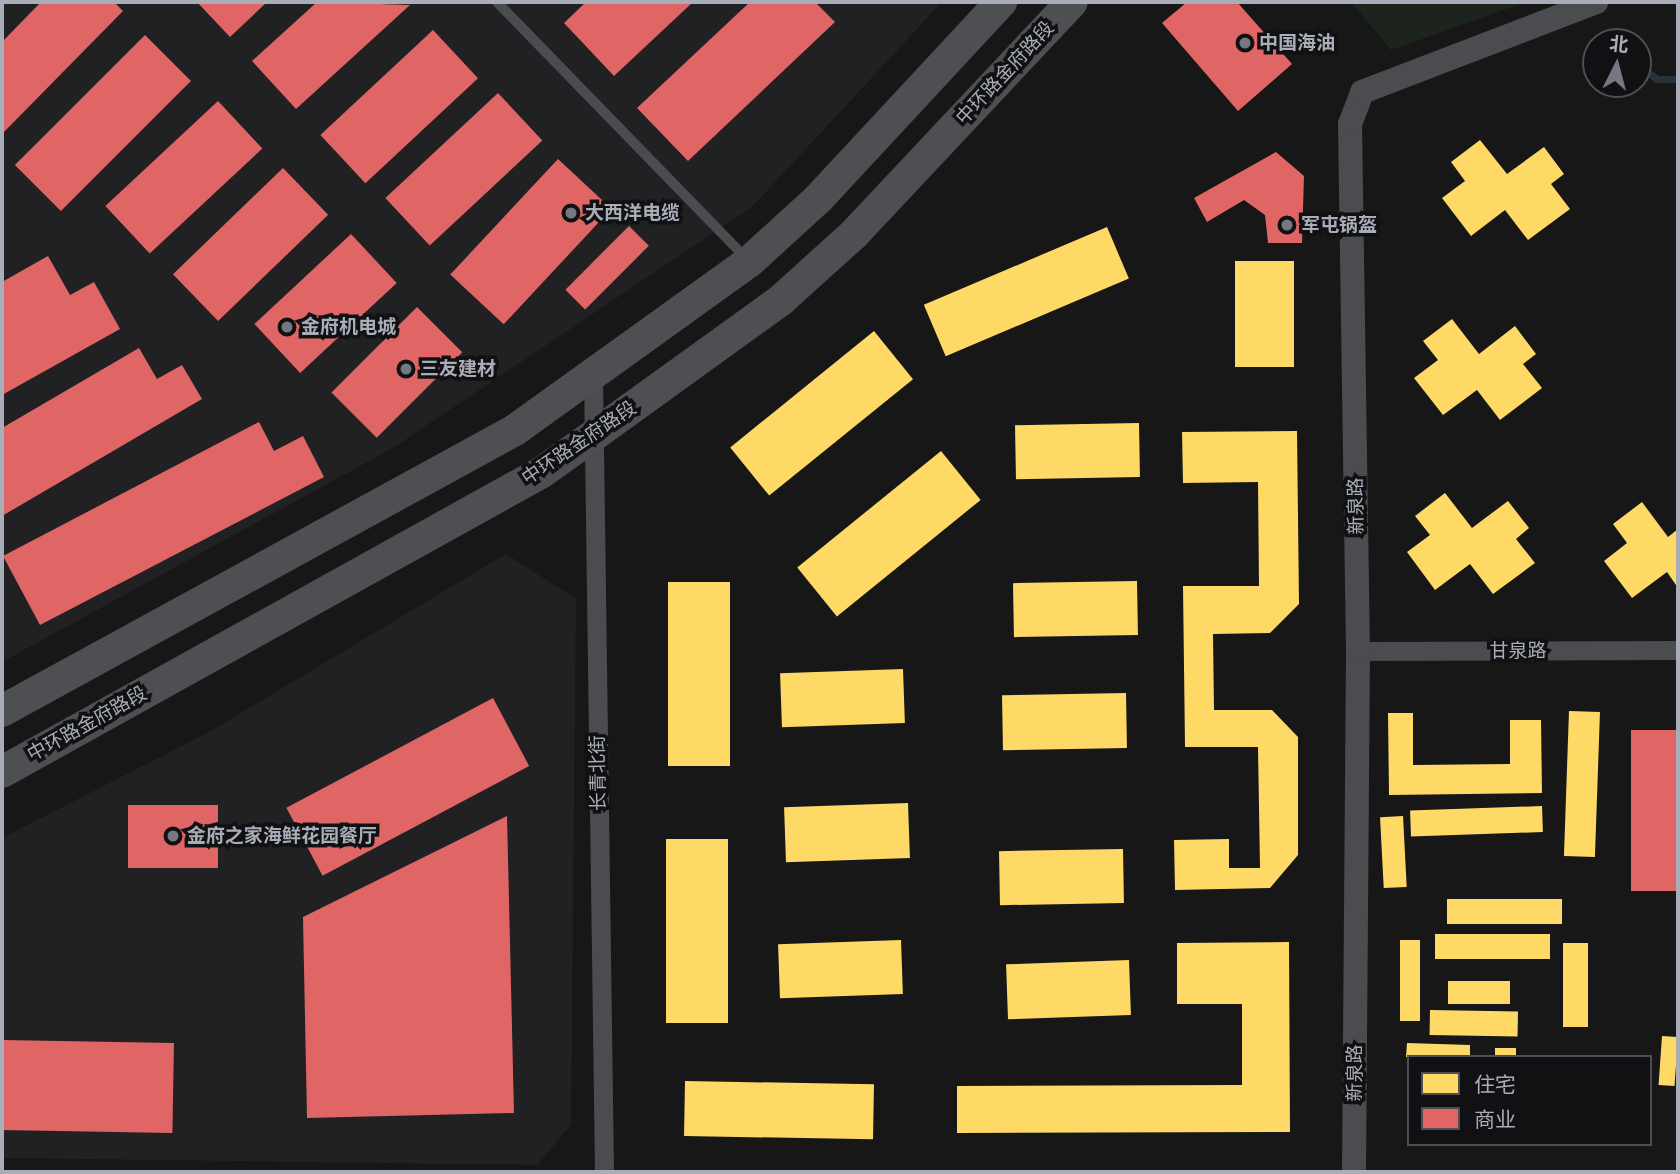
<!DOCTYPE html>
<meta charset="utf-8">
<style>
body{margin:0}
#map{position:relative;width:1680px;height:1174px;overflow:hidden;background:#171717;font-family:"Archivo Narrow","Noto Sans SC",sans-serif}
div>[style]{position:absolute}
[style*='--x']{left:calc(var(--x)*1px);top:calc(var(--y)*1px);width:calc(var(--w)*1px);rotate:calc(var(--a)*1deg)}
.built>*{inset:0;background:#212123}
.green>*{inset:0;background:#1d241e}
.homes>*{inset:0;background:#ffd966;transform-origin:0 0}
.shops>*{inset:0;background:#e06666;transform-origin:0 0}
.stream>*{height:7px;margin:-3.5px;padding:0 3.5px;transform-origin:3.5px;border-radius:3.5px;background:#2a3239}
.service>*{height:10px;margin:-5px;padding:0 5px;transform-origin:5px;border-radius:5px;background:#4b4c50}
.minor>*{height:19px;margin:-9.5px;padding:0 9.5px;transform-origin:9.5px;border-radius:9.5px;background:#4b4c50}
.tertiary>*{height:24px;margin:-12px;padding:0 12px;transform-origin:12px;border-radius:12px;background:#4b4c50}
.primary>*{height:32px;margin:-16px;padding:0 16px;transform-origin:16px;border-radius:16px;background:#4d4f52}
.dots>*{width:19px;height:19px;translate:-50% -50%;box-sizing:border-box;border:4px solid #111113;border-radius:50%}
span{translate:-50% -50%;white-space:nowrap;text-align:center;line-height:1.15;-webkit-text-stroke:7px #111113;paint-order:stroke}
.poi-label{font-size:19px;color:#a8adb8;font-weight:700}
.left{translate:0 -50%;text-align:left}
.street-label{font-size:19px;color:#a8adb8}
.frame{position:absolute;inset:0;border:4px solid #a8adb8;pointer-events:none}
.legend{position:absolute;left:1407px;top:1055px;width:245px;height:91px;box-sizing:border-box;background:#111113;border:2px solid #4d4f55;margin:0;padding:9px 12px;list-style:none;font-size:21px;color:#a8adb8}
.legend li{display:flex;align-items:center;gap:14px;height:35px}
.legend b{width:35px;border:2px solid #4d4f55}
.north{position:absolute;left:1582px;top:28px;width:70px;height:70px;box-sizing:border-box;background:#111113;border:2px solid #4d4f55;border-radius:50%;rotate:6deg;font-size:19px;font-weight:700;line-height:28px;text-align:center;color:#a8adb8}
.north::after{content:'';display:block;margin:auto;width:24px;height:32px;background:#757880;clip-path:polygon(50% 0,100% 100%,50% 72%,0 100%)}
</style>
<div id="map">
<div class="built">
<div style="clip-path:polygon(2px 2px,942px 2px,752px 207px,393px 448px,2px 662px)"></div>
<div style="clip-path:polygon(506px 554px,576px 599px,571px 1125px,537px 1165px,2px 1158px,2px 838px,211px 731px)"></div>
</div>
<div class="green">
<div style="clip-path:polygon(1351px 2px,1526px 2px,1391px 50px)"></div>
</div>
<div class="homes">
<div style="clip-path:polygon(1480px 140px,1507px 174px,1544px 147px,1564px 174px,1551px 184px,1570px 209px,1528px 240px,1505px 210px,1471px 236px,1442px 198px,1465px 181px,1451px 162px)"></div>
<div style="left:1107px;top:227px;width:56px;height:199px;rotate:67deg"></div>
<div style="left:1235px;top:261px;width:59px;height:106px"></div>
<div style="clip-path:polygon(1452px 319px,1479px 354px,1515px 326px,1536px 354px,1523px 364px,1542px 388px,1500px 420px,1477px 390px,1443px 415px,1414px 378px,1438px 360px,1423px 341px)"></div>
<div style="left:874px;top:331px;width:62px;height:185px;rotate:51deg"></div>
<div style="left:1139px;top:423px;width:54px;height:124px;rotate:89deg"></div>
<div style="clip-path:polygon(1297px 431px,1299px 604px,1270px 633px,1213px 634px,1214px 710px,1272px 710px,1298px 737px,1298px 855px,1270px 888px,1175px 890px,1174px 840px,1229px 839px,1229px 868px,1260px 868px,1258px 747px,1185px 747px,1183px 586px,1259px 586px,1258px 482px,1183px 483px,1182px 432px)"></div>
<div style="left:941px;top:451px;width:63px;height:185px;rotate:51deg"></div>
<div style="clip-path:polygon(1445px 493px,1472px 528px,1508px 501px,1529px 528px,1516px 539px,1535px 563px,1493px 594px,1470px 564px,1435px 590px,1407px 552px,1430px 535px,1415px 516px)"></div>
<div style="clip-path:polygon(1642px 502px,1668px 537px,1678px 529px,1678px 588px,1667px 572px,1632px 598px,1604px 561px,1627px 543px,1613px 524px)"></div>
<div style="left:1137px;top:581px;width:54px;height:124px;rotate:89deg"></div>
<div style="left:668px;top:582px;width:62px;height:184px"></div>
<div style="left:903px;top:669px;width:54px;height:123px;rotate:88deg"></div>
<div style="left:1126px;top:693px;width:55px;height:124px;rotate:89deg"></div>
<div style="left:1569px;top:711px;width:31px;height:145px;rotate:2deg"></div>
<div style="clip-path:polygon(1388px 713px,1413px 713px,1413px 765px,1510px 764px,1510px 720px,1541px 720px,1542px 793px,1389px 795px)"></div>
<div style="left:908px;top:803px;width:55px;height:124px;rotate:88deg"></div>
<div style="left:1542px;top:806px;width:26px;height:132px;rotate:88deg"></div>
<div style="left:1403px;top:816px;width:71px;height:23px;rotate:87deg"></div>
<div style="left:666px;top:839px;width:62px;height:184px"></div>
<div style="left:1123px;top:849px;width:54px;height:124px;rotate:89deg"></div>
<div style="left:1447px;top:899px;width:115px;height:25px"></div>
<div style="left:1435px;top:934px;width:115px;height:25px"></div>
<div style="left:901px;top:940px;width:54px;height:123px;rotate:88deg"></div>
<div style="left:1400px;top:940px;width:20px;height:81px"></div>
<div style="clip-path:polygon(1289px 942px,1290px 1132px,957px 1133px,957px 1086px,1242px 1085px,1242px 1004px,1177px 1004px,1177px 943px)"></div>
<div style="left:1563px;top:943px;width:25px;height:84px"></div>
<div style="left:1129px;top:960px;width:55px;height:123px;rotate:88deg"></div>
<div style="left:1510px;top:981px;width:23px;height:62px;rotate:90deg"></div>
<div style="left:1430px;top:1010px;width:88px;height:25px;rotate:1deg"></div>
<div style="left:1662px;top:1036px;width:16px;height:49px;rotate:4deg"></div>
<div style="clip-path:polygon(1407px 1043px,1470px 1045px,1470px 1057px,1406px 1057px)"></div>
<div style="left:1516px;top:1048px;width:9px;height:21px;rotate:90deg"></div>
<div style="left:685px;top:1081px;width:189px;height:55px;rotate:1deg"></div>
</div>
<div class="shops">
<div style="clip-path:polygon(41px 2px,114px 2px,123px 11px,2px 134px,2px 42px)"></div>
<div style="clip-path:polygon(197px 2px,267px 2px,230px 37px)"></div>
<div style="clip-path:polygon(317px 2px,410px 5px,296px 109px,252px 61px)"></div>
<div style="clip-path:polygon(586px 2px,693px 2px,614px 76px,564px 23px)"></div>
<div style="clip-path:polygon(750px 2px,815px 2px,835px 22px,688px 161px,637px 108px)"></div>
<div style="clip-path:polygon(1187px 2px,1237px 2px,1292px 64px,1238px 111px,1162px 23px)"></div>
<div style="left:433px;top:30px;width:66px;height:154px;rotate:47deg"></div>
<div style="left:145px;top:35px;width:65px;height:184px;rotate:45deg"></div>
<div style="left:498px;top:93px;width:65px;height:154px;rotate:47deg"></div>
<div style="left:218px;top:101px;width:65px;height:154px;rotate:47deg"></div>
<div style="clip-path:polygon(1276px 152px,1304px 176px,1302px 243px,1268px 243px,1265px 215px,1244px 200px,1207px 222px,1194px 198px)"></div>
<div style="left:558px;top:159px;width:73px;height:158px;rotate:43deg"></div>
<div style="left:283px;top:168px;width:65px;height:153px;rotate:46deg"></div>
<div style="left:629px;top:226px;width:28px;height:90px;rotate:45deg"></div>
<div style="left:351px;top:234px;width:67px;height:132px;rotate:47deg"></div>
<div style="clip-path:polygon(48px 256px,70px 295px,94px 282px,120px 329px,2px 395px,2px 282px)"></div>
<div style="left:417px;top:307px;width:64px;height:121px;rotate:45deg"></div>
<div style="clip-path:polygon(139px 348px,157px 379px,182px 365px,202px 399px,2px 516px,2px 428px)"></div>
<div style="clip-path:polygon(259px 422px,274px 451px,303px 436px,324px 477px,40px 625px,3px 556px)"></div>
<div style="left:493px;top:698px;width:77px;height:234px;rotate:62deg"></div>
<div style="left:1631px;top:730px;width:47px;height:161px"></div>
<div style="left:128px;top:805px;width:90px;height:63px"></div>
<div style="clip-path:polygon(507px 816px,514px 1113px,307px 1118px,303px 917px)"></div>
<div style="left:2px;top:1040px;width:172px;height:90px;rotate:1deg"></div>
</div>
<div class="stream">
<div style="--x:1618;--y:40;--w:3;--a:45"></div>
<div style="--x:1638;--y:65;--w:24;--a:36"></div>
<div style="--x:1657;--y:79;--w:21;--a:0"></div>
</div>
<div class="service">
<div style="--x:497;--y:2;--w:359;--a:45.8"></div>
</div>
<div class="minor">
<div style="--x:593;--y:374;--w:798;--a:89.21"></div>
<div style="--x:1358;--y:651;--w:320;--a:-0.2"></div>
</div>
<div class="tertiary">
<div style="--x:1354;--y:1172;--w:521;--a:-89.56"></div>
<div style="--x:1358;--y:651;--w:527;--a:-90.87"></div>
<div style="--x:1350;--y:124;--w:34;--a:-69"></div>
<div style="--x:1362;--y:92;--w:251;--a:-21"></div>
</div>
<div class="primary">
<div style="--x:2;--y:711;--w:585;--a:-28.71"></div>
<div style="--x:515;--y:430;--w:289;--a:-35.7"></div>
<div style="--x:750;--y:261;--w:92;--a:-42.4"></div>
<div style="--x:818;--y:199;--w:269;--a:-47.1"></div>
<div style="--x:2;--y:772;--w:618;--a:-29.05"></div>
<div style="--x:542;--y:472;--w:64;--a:-35.4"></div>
<div style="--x:594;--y:435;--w:231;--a:-35.8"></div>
<div style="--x:781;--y:300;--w:98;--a:-42.1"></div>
<div style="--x:854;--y:234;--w:318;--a:-46.8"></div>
</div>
<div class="dots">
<div style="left:1245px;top:43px;background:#757880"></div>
<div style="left:571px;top:213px;background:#757880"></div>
<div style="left:1287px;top:225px;background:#757880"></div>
<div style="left:287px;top:327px;background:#757880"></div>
<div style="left:406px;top:369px;background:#757880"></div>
<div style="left:173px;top:836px;background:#757880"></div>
</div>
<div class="poi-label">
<span class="left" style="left:1259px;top:43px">中国海油</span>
<span class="left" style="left:585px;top:213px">大西洋电缆</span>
<span class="left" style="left:1301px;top:225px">军屯锅盔</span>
<span class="left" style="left:301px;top:327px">金府机电城</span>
<span class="left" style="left:420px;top:369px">三友建材</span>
<span class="left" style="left:187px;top:836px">金府之家海鲜花园餐厅</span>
</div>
<div class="street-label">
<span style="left:1005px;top:73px;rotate:-47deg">中环路金府路段</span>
<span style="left:579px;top:443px;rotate:-34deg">中环路金府路段</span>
<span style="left:1356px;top:506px;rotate:-91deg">新泉路</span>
<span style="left:1518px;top:651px">甘泉路</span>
<span style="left:87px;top:724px;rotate:-29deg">中环路金府路段</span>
<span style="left:598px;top:773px;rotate:-91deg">长青北街</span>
<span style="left:1355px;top:1073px;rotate:-90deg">新泉路</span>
</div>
<div class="frame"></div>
<ul class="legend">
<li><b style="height:19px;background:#ffd966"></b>住宅</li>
<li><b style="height:19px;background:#e06666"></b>商业</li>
</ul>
<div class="north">北</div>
</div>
